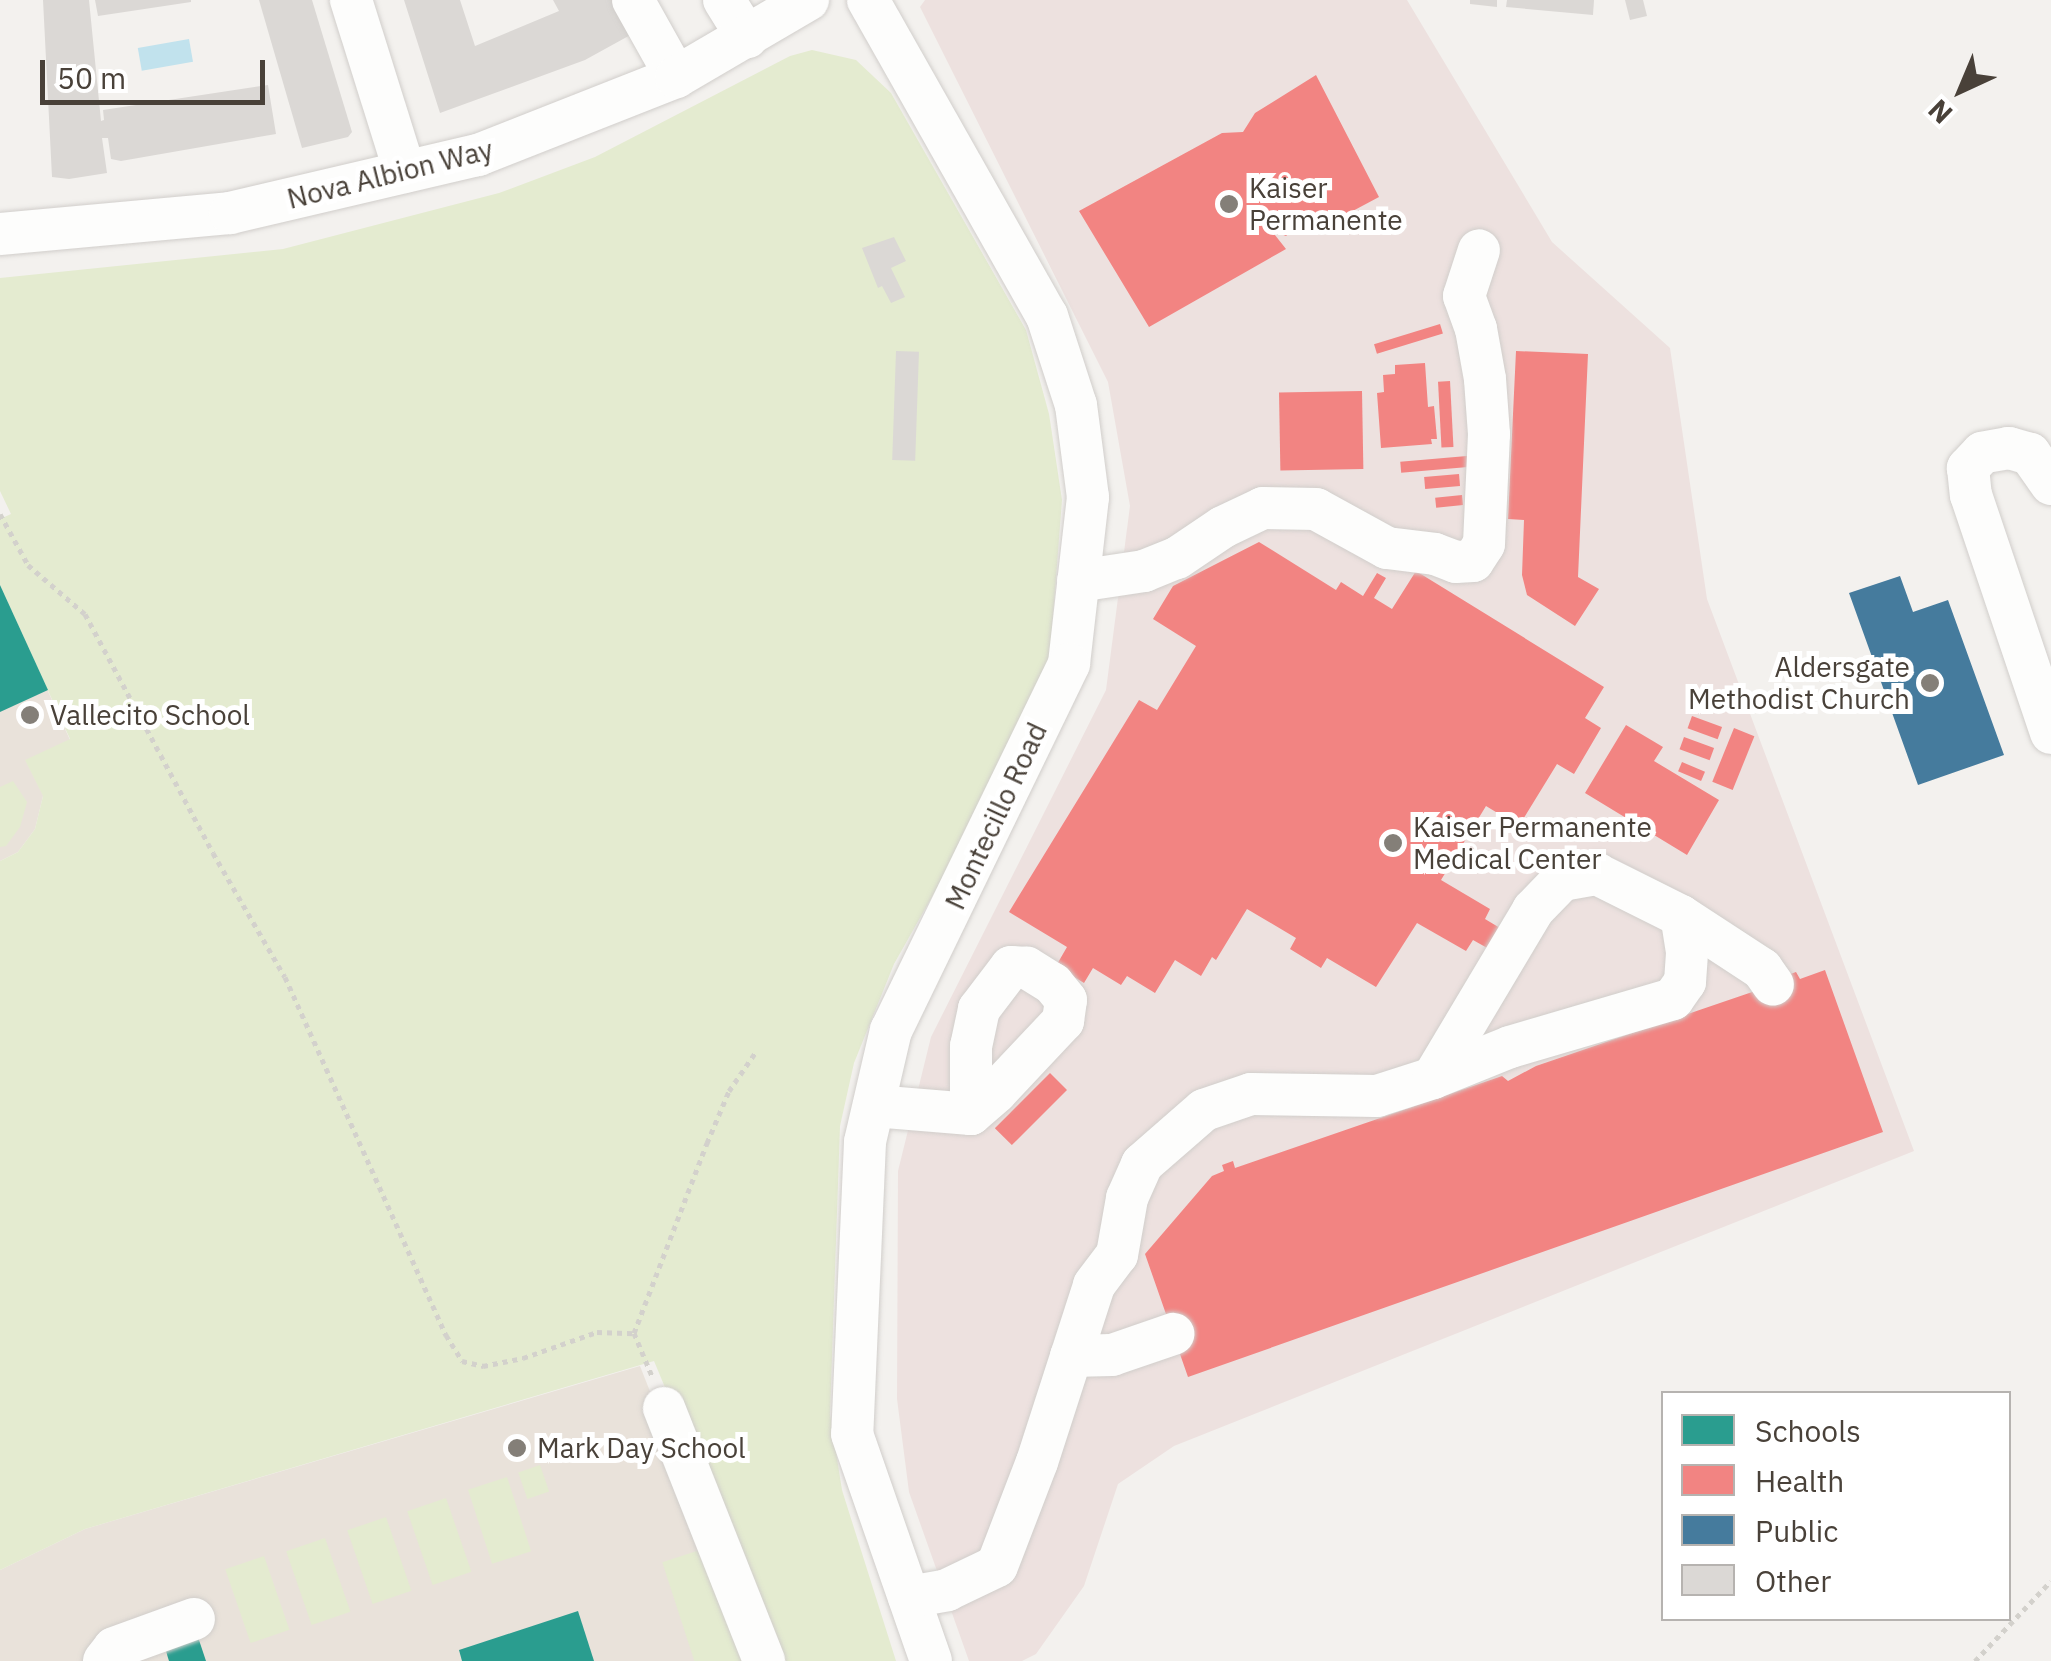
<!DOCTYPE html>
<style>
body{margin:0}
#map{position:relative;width:2051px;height:1661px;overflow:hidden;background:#f3f1ee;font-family:"IBM Plex Sans",sans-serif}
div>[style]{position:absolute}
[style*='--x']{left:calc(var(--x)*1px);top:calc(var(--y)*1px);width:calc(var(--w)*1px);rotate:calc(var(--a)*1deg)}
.education>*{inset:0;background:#e9e2da}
.medical>*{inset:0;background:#ede1df}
.green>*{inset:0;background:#e4ebd0;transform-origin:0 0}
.water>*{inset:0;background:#c1e2ed;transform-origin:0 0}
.schools>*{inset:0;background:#2a9d8f}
.health>*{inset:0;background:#f28482;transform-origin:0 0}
.public>*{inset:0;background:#457b9d}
.building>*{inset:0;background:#dbd8d5;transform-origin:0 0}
.path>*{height:5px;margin-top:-2.5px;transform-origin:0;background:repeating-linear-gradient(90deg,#d3d1cc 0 5px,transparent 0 10px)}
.roads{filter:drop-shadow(0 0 2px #d1cecb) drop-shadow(0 0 2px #d1cecb)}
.minor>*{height:42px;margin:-21px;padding:0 21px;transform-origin:21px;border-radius:21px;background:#fdfdfc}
.dots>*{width:28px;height:28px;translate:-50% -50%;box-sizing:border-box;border:5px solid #fff;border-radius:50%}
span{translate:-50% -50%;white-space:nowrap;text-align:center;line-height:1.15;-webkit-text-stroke:10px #fff;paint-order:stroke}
.street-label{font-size:28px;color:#494139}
.poi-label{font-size:28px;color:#494139}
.left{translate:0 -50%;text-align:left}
.right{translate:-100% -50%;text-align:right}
.legend{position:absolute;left:1661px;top:1391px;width:350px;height:230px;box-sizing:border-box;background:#fff;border:2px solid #b6b3b0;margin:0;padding:12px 18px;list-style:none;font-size:30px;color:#494139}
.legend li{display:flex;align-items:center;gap:20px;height:50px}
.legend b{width:50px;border:2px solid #b6b3b0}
.north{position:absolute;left:1911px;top:40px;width:100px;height:100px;-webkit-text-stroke:8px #fff;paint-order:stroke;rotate:224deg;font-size:28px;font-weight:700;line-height:40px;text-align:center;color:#494139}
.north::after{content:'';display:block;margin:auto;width:35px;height:45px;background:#494139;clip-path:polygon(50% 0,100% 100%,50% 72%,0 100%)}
.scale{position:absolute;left:40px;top:60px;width:225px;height:45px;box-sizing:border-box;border:5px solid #494139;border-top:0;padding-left:12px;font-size:30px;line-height:35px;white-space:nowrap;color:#494139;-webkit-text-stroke:8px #fff;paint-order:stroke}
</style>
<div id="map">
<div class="education">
<div style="clip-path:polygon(0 585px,70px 740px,43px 796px,35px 829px,18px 852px,0 861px)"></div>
<div style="clip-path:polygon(640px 1366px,756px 1661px,0 1661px,0 1570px,85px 1529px)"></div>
</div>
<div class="medical">
<div style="clip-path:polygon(925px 0,1407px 0,1552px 242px,1670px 348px,1707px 599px,1914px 1151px,1174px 1446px,1118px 1484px,1084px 1586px,1036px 1654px,1022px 1661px,969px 1661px,909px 1492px,897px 1399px,898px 1171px,931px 1037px,1106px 690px,1130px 506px,1108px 382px,920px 7px)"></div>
</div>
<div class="green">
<div style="clip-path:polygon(812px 50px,856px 60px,891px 93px,1026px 330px,1049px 414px,1062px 500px,1049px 669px,1009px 760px,894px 964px,854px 1063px,840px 1126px,830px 1414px,842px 1490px,896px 1661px,779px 1661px,654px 1361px,85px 1529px,0 1570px,0 861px,18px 852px,35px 829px,43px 796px,25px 760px,70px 739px,0 585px,0 519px,11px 514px,0 491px,0 278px,283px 249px,499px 193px,595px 157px,790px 56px)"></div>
<div style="clip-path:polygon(13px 781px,27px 802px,20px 827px,6px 846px,0 847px,0 787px)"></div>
<div style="left:540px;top:1465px;width:28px;height:23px;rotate:71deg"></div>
<div style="left:507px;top:1477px;width:78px;height:41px;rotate:72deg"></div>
<div style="left:446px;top:1498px;width:78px;height:41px;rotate:71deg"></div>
<div style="left:386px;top:1517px;width:78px;height:41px;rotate:71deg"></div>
<div style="left:325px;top:1538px;width:78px;height:41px;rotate:71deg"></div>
<div style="left:706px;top:1548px;width:119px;height:46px;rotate:72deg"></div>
<div style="left:264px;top:1556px;width:78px;height:41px;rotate:71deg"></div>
</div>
<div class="water">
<div style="left:189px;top:39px;width:23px;height:52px;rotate:80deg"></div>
</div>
<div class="schools">
<div style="clip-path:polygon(0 585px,48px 690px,0 712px)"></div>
<div style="clip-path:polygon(578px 1611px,594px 1661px,462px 1661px,459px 1650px)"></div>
<div style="clip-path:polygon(198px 1637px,206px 1661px,169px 1661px,165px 1648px)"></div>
</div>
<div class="health">
<div style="clip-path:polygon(1316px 75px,1379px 197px,1319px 229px,1304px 220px,1286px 236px,1271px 230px,1286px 249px,1149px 327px,1079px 211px,1222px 133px,1243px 132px,1255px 113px)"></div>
<div style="left:1440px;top:324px;width:10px;height:69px;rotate:73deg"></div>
<div style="clip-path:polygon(1516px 351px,1588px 354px,1578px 577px,1599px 589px,1575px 626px,1527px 595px,1522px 575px,1524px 520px,1508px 519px)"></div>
<div style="clip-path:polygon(1425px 363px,1428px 407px,1434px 406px,1437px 439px,1431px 439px,1432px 444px,1381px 448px,1377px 393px,1384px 392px,1383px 375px,1395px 374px,1395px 365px)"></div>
<div style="left:1450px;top:381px;width:66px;height:12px;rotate:87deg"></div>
<div style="left:1362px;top:391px;width:78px;height:83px;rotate:89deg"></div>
<div style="left:1467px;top:456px;width:11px;height:67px;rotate:85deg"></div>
<div style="left:1459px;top:474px;width:12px;height:35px;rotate:85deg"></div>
<div style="left:1462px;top:495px;width:10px;height:27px;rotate:84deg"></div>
<div style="clip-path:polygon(1259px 542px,1336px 590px,1341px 582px,1363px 596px,1377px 573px,1386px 578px,1374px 598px,1392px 609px,1416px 571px,1604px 687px,1585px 718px,1601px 728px,1574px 774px,1557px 764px,1519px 826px,1486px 806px,1441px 880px,1490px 909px,1485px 919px,1500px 928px,1489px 949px,1473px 940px,1466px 951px,1417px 923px,1376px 987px,1327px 958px,1321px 968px,1290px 949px,1296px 938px,1247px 909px,1216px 960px,1212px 957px,1201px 976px,1175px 960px,1155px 993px,1127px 976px,1121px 985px,1093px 968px,1084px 983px,1056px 966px,1067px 947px,1009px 912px,1139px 700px,1157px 710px,1196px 646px,1153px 619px,1173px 586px)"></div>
<div style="left:1692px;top:716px;width:32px;height:13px;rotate:20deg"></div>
<div style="clip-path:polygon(1626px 725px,1663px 747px,1654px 761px,1719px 800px,1687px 855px,1585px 793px)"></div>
<div style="left:1734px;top:728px;width:22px;height:58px;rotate:22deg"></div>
<div style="left:1684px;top:737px;width:32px;height:13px;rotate:20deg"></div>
<div style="left:1682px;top:762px;width:25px;height:10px;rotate:23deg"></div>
<div style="clip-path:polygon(1825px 970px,1883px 1132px,1188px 1377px,1145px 1254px,1212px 1176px,1224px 1171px,1222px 1165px,1233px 1161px,1235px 1168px,1502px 1076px,1508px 1081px,1536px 1066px,1787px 980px,1785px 976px,1796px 972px,1800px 979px)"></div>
<div style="left:1050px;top:1073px;width:24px;height:78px;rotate:45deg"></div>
</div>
<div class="public">
<div style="clip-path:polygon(1900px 576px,1913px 612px,1948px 600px,2004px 755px,1918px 785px,1849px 593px)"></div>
</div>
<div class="building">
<div style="clip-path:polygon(43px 0,89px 0,101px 121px,104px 120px,103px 110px,268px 85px,276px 134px,121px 161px,111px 159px,108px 138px,102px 138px,107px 173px,69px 179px,52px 177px)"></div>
<div style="clip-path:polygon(95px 0,191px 0,191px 2px,98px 16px)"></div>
<div style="clip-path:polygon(259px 0,312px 0,352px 132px,348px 137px,302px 148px)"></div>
<div style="clip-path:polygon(404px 0,460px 0,475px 46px,559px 11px,553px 0,615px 0,634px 33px,585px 60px,440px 113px)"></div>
<div style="clip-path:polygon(1470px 0,1497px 0,1497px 7px,1470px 4px)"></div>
<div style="clip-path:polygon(1507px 0,1594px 0,1593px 15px,1506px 7px)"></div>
<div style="clip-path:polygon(1625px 0,1643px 0,1647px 16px,1630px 20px)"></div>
<div style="clip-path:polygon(894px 237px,906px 261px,891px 268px,905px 297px,891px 303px,882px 286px,878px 288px,862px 248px)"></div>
<div style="left:896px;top:351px;width:23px;height:109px;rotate:2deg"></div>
</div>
<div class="path">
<div style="--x:0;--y:514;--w:58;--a:61.2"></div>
<div style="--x:28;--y:565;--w:75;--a:40.7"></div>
<div style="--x:85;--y:614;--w:271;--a:61.8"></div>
<div style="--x:213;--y:853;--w:143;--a:59.9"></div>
<div style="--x:285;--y:977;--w:393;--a:65.8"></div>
<div style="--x:446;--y:1335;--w:31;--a:58"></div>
<div style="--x:462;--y:1361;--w:22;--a:13"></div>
<div style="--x:483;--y:1366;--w:41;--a:-11.3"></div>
<div style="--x:523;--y:1358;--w:78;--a:-19.4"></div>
<div style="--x:597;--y:1332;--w:37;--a:2"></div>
<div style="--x:634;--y:1333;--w:47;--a:67.3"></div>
<div style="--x:634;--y:1333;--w:204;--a:-69"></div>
<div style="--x:707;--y:1143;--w:56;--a:-67.1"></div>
<div style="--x:729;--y:1091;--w:46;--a:-55.6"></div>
<div style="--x:1975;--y:1661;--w:110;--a:-46.5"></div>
</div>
<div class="roads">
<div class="minor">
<div style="--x:351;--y:0;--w:180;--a:72.6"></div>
<div style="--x:633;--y:0;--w:88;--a:60.8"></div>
<div style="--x:724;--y:0;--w:44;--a:58.1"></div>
<div style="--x:868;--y:0;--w:363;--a:60.5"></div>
<div style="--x:1047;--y:316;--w:94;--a:72"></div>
<div style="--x:1076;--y:405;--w:93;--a:82.6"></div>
<div style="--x:1088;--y:497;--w:168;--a:96.5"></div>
<div style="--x:1069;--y:664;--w:407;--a:115.9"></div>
<div style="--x:891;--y:1030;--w:115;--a:103.1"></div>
<div style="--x:865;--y:1142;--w:292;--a:92.5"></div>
<div style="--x:852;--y:1434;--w:240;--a:70.8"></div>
<div style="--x:0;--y:234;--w:231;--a:-5.2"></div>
<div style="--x:230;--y:213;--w:255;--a:-13.2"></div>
<div style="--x:478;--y:155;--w:213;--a:-21.5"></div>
<div style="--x:676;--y:77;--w:153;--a:-30.3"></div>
<div style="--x:2051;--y:484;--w:37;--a:-125"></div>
<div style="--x:2030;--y:454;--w:22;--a:-164"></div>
<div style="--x:2009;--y:448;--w:27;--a:170"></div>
<div style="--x:1982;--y:453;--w:21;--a:133"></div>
<div style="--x:1968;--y:468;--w:27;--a:84"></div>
<div style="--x:1971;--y:495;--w:251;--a:71.4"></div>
<div style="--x:1078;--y:581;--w:67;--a:-8.6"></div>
<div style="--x:1144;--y:571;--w:35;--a:-22"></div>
<div style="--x:1177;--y:558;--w:55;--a:-34"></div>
<div style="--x:1223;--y:527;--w:44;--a:-25.4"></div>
<div style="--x:1263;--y:508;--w:53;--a:1.1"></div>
<div style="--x:1316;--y:509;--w:81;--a:28.8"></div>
<div style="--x:1387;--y:548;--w:48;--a:7.1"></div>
<div style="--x:1435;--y:554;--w:22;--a:21"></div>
<div style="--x:1456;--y:562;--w:17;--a:-3"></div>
<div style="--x:1473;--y:561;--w:20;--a:-57"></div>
<div style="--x:1484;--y:544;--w:110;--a:-87.4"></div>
<div style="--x:1489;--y:434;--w:55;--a:-94.2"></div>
<div style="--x:1485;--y:379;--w:51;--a:-100.2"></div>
<div style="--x:1476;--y:329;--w:35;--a:-110"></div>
<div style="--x:1464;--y:296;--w:48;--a:-71.9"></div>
<div style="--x:1433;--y:1078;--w:83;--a:-21.9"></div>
<div style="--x:1510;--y:1047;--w:170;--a:-16.4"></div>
<div style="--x:1673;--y:999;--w:21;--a:-55"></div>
<div style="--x:1685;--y:982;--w:30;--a:-86"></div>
<div style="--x:1687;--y:952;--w:36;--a:-99"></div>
<div style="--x:874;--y:1106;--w:97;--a:4.7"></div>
<div style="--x:971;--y:1114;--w:33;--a:-41"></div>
<div style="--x:996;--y:1092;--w:98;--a:-46.7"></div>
<div style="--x:1063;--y:1021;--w:21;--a:-82"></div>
<div style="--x:1066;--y:1000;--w:21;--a:-129"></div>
<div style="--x:1053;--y:984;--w:31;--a:-148"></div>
<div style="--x:1027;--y:968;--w:16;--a:-176"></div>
<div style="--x:1011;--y:967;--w:53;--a:127.3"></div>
<div style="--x:979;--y:1009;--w:38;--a:102"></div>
<div style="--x:971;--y:1046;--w:68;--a:90"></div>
<div style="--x:1071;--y:1356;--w:41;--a:-1.4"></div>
<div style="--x:1112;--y:1355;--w:65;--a:-19"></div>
<div style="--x:664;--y:1408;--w:272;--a:68.4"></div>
<div style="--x:909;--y:1597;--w:39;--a:-10"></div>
<div style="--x:947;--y:1590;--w:55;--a:-25.6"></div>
<div style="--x:997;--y:1566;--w:111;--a:-69"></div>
<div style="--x:1037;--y:1462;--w:186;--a:-72.1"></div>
<div style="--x:1094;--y:1285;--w:38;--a:-53"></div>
<div style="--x:1117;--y:1255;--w:58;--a:-80"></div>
<div style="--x:1127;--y:1198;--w:37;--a:-66"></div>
<div style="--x:1142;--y:1164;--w:82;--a:-41.1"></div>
<div style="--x:1204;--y:1110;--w:50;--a:-18.8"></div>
<div style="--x:1251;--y:1094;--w:126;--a:0.9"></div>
<div style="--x:1377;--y:1096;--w:59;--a:-17.8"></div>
<div style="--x:1433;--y:1078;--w:196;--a:-59.2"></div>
<div style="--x:1533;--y:910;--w:42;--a:-46"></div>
<div style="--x:1562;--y:880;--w:36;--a:-10"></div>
<div style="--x:1597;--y:874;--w:94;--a:26.6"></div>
<div style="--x:1681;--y:916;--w:97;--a:33.2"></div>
<div style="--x:1762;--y:969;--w:19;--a:55"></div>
<div style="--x:104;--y:1661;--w:16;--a:-52"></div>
<div style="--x:114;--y:1648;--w:85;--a:-19.9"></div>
</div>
</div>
<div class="dots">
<div style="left:1229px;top:204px;background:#847f78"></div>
<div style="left:1930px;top:683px;background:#847f78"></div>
<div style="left:30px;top:715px;background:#847f78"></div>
<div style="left:1393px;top:843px;background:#847f78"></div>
<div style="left:517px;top:1448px;background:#847f78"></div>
</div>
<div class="street-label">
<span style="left:390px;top:174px;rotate:-14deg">Nova Albion Way</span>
<span style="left:996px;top:816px;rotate:-65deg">Montecillo Road</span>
</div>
<div class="poi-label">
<span class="left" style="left:1249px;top:204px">Kaiser<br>Permanente</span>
<span class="right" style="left:1910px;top:683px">Aldersgate<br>Methodist Church</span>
<span class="left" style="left:50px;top:715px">Vallecito School</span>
<span class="left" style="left:1413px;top:843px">Kaiser Permanente<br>Medical Center</span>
<span class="left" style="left:537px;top:1448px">Mark Day School</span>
</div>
<ul class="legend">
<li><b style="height:28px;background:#2a9d8f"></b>Schools</li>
<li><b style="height:28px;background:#f28482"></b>Health</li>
<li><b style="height:28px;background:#457b9d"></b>Public</li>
<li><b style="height:28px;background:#dbd8d5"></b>Other</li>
</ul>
<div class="north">N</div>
<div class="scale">50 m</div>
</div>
